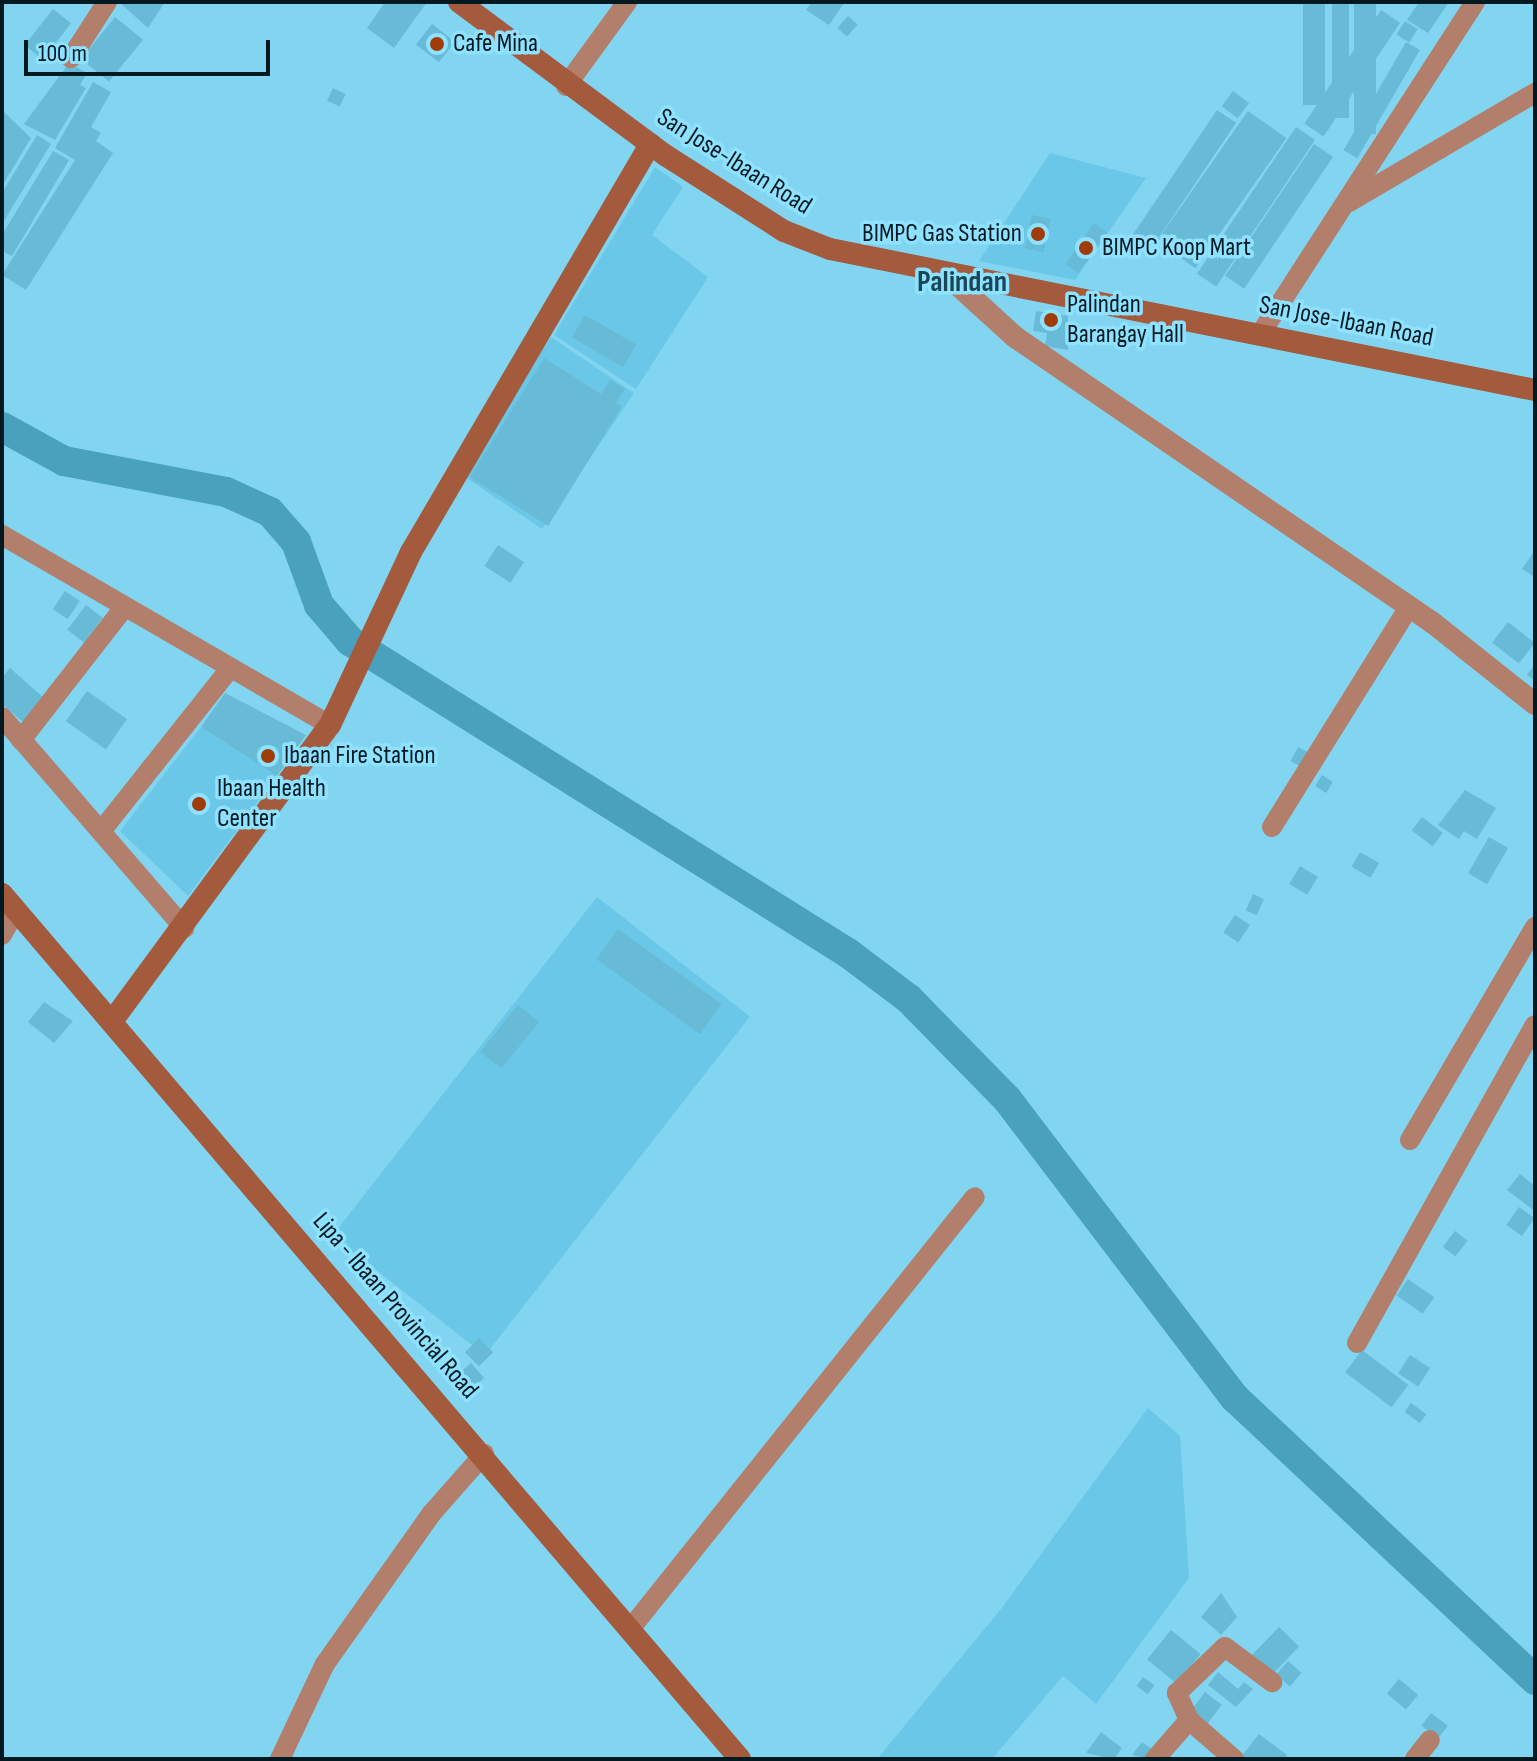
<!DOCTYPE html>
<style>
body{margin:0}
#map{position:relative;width:1537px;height:1761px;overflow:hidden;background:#82d5f1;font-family:"Sofia Sans Condensed",sans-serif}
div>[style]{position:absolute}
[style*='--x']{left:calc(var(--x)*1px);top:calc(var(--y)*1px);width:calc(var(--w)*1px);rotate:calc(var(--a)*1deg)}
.built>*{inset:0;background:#6ac7e7;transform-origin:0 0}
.river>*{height:30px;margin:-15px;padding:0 15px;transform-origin:15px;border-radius:15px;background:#49a1bd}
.building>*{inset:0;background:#67bbd6;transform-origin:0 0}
.minor>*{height:20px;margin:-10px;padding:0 10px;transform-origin:10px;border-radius:10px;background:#b27f6c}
.tertiary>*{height:22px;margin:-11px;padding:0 11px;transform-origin:11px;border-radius:11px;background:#b27f6c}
.secondary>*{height:22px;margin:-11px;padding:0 11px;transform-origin:11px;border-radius:11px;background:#a45a3d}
.dots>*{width:22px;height:22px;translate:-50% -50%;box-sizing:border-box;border:4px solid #8fe2ff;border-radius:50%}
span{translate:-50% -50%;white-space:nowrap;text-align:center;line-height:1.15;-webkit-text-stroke:7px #8fe2ff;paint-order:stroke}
.poi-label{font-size:26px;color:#011a22}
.left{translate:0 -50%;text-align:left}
.right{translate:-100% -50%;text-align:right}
.street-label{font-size:26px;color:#011a22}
.quarter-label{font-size:30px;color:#1a4755;font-weight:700}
.frame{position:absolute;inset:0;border:4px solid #011a22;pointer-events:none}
.scale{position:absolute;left:24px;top:40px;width:246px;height:36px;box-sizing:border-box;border:4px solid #011a22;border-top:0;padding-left:10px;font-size:24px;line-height:28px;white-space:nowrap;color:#011a22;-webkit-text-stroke:6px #8fe2ff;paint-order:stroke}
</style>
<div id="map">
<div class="built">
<div style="clip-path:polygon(1050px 153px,1146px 178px,1075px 280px,979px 261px)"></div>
<div style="clip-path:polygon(655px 167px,683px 187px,652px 235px,708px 277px,636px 389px,554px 335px)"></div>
<div style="left:551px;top:337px;width:100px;height:164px;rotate:34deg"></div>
<div style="clip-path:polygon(201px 727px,277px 776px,188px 896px,120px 831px)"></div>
<div style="left:597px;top:897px;width:194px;height:430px;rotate:38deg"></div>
<div style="clip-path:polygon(1148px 1408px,1180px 1436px,1189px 1578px,1096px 1704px,1063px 1676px,992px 1759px,877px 1759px,1001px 1609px)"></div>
</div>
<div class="river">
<div style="--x:2;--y:427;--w:71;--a:28.7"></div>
<div style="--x:64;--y:461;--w:165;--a:10.8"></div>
<div style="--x:226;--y:492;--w:48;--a:24.4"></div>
<div style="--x:270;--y:512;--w:40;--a:49"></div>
<div style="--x:296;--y:542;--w:67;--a:69.9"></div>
<div style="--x:319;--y:605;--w:48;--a:49.3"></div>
<div style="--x:350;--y:641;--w:588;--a:32.07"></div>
<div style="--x:848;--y:953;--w:76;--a:37"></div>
<div style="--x:909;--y:999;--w:140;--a:45.6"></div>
<div style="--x:1007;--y:1099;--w:376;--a:52.7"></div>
<div style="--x:1235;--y:1398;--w:412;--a:43.2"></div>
</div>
<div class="building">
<div style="clip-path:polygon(119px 2px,165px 2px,148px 28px)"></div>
<div style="clip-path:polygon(385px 2px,427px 2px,394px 48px,367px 28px)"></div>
<div style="clip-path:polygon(812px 2px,845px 2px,829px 25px,806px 10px)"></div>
<div style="left:1303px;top:2px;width:22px;height:103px"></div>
<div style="left:1332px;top:2px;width:17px;height:116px"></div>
<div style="left:1354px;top:2px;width:22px;height:132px"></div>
<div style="clip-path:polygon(1419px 2px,1449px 2px,1428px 33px,1407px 20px)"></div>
<div style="left:53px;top:9px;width:23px;height:46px;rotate:38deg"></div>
<div style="left:1381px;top:10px;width:23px;height:137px;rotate:34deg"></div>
<div style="left:848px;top:16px;width:13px;height:16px;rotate:42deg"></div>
<div style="left:115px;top:17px;width:36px;height:54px;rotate:39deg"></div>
<div style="left:1405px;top:21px;width:15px;height:16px;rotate:32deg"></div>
<div style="left:432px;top:24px;width:29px;height:26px;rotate:38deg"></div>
<div style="left:1406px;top:42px;width:16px;height:125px;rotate:30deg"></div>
<div style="clip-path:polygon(69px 63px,87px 73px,80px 85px,86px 88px,55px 140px,24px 124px)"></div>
<div style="clip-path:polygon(93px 82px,111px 92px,91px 127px,101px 133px,96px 141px,113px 153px,26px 290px,2px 275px,75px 160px,55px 148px)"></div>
<div style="left:333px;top:88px;width:14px;height:14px;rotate:25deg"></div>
<div style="left:1233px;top:91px;width:20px;height:19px;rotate:37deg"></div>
<div style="clip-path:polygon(2px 110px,31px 138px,2px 186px)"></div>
<div style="left:1217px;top:110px;width:23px;height:159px;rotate:34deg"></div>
<div style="left:1248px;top:111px;width:47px;height:159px;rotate:35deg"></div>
<div style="left:1296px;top:127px;width:23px;height:177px;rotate:34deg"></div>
<div style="clip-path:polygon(37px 135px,51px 144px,2px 224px,2px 193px)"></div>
<div style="left:1314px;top:144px;width:23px;height:159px;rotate:34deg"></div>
<div style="clip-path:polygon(53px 151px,69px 160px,12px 256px,2px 251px,2px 235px)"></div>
<div style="left:1032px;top:215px;width:19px;height:34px;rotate:12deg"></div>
<div style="left:1094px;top:223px;width:16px;height:50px;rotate:35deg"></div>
<div style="clip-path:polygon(1036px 311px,1068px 316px,1068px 350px,1045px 346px,1047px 333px,1033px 331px)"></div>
<div style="left:585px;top:315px;width:59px;height:26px;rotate:30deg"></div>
<div style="clip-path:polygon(544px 358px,601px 394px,610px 380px,625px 389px,616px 403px,622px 406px,548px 526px,470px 477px)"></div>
<div style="left:498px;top:545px;width:31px;height:25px;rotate:33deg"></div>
<div style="clip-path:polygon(1535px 550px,1535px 577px,1522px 569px)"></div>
<div style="left:65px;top:591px;width:18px;height:22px;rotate:34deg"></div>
<div style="left:86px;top:605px;width:21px;height:31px;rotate:37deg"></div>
<div style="left:1508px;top:622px;width:34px;height:26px;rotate:38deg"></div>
<div style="clip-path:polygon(1535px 664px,1535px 681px,1527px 675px)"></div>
<div style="clip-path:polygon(10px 668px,45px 699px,24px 723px,2px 704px,2px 678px)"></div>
<div style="left:87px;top:691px;width:49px;height:37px;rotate:35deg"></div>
<div style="clip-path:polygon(225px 693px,306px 735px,277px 776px,201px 727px)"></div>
<div style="left:1298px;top:747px;width:19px;height:16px;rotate:28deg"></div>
<div style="left:1322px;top:775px;width:13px;height:13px;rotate:32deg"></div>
<div style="clip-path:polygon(1465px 790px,1496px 808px,1477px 839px,1464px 831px,1459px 839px,1438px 825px)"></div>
<div style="left:1422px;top:817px;width:26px;height:17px;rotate:37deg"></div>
<div style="left:1489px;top:837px;width:22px;height:42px;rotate:30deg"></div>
<div style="left:1360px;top:852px;width:22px;height:17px;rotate:30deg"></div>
<div style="left:1300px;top:866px;width:21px;height:21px;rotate:31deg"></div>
<div style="left:1253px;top:894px;width:12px;height:18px;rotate:24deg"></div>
<div style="left:1235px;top:915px;width:18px;height:21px;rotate:34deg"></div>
<div style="left:618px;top:929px;width:128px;height:37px;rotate:36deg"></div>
<div style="clip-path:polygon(44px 1002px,73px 1021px,54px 1043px,28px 1022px)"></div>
<div style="left:518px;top:1005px;width:27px;height:60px;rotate:39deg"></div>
<div style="clip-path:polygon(1520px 1174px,1535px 1186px,1533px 1210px,1507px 1190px)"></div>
<div style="left:1519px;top:1207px;width:19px;height:22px;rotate:35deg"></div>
<div style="left:1455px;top:1231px;width:16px;height:20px;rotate:38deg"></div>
<div style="left:1408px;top:1279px;width:32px;height:20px;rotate:35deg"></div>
<div style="left:479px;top:1338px;width:20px;height:20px;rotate:45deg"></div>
<div style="left:1362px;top:1350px;width:58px;height:28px;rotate:37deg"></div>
<div style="left:1410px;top:1355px;width:24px;height:22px;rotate:33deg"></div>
<div style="left:471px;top:1363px;width:20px;height:18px;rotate:49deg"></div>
<div style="left:1411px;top:1403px;width:19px;height:11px;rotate:36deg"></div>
<div style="clip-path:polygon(1221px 1593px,1237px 1617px,1221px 1635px,1201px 1617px)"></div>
<div style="left:1279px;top:1627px;width:28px;height:42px;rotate:44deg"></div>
<div style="left:1171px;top:1630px;width:38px;height:38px;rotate:39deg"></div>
<div style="left:1288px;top:1661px;width:18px;height:18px;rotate:41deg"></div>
<div style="clip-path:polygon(1218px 1672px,1238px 1689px,1244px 1682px,1253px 1689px,1236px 1707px,1208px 1685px)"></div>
<div style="left:1143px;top:1677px;width:14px;height:11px;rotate:36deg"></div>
<div style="left:1399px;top:1679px;width:25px;height:19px;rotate:40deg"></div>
<div style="left:1205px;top:1692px;width:21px;height:27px;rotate:37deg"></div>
<div style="left:1431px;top:1713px;width:21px;height:16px;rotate:37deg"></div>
<div style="clip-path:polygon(1101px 1732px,1122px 1748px,1114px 1759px,1086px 1753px)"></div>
<div style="clip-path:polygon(1259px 1734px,1287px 1755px,1284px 1759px,1241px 1757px)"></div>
<div style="clip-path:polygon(1142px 1742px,1156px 1752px,1151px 1759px,1132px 1755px)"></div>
</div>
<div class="minor">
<div style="--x:71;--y:58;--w:67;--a:-57.3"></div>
<div style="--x:566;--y:86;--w:104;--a:-54"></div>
<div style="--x:1349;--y:202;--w:216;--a:-30.4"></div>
<div style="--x:1261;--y:333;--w:394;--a:-57.1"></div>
<div style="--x:2;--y:535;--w:379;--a:30.1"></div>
<div style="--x:2;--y:717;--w:279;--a:49.2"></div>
<div style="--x:21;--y:740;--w:166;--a:-52.1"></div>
<div style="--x:1272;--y:827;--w:259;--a:-58.1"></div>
<div style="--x:102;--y:830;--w:203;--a:-51.6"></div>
<div style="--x:2;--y:935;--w:29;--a:-61"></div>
<div style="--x:1410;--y:1140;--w:247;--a:-59.6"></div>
<div style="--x:1357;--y:1343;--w:364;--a:-60.8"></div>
<div style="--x:631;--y:1628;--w:551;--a:-51.41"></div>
<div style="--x:280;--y:1759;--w:105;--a:-64.7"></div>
<div style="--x:325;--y:1664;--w:185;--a:-54.7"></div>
<div style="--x:432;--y:1513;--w:79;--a:-48.6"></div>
<div style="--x:1155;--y:1759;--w:52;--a:-48.9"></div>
<div style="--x:1234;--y:1759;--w:60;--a:-139.1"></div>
<div style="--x:1189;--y:1720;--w:30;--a:-114"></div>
<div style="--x:1177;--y:1693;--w:66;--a:-43.8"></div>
<div style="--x:1225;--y:1647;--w:59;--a:36.7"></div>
<div style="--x:1415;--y:1759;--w:24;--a:-52"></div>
</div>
<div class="tertiary">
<div style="--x:948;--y:276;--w:91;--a:42.3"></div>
<div style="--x:1015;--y:337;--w:506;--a:34.38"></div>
<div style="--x:1433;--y:623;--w:130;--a:38.5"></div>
</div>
<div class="secondary">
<div style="--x:459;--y:2;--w:257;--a:36.6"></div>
<div style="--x:665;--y:155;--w:141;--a:32.6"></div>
<div style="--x:784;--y:231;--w:49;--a:21.4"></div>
<div style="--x:830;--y:249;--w:719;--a:11.31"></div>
<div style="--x:2;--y:894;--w:1137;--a:49.53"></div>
<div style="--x:113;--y:1020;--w:366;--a:-53.7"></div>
<div style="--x:330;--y:725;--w:191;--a:-64.9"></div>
<div style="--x:411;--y:552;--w:473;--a:-59.6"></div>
</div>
<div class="dots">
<div style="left:437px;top:44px;background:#a03c07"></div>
<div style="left:1038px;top:234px;background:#a03c07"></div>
<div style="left:1086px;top:248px;background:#a03c07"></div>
<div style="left:1051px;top:320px;background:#a03c07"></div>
<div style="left:268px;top:756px;background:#a03c07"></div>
<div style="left:199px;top:804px;background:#a03c07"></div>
</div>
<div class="poi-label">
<span class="left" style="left:453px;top:44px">Cafe Mina</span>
<span class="right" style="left:1022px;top:234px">BIMPC Gas Station</span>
<span class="left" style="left:1102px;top:248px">BIMPC Koop Mart</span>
<span class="left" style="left:1067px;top:320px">Palindan<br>Barangay Hall</span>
<span class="left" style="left:284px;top:756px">Ibaan Fire Station</span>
<span class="left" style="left:217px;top:804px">Ibaan Health<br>Center</span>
</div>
<div class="street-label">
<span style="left:734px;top:162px;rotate:32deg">San Jose-Ibaan Road</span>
<span style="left:1346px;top:322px;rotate:11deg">San Jose-Ibaan Road</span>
<span style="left:395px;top:1306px;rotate:49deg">Lipa - Ibaan Provincial Road</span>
</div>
<div class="quarter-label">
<span style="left:962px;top:282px">Palindan</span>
</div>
<div class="frame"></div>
<div class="scale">100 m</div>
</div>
